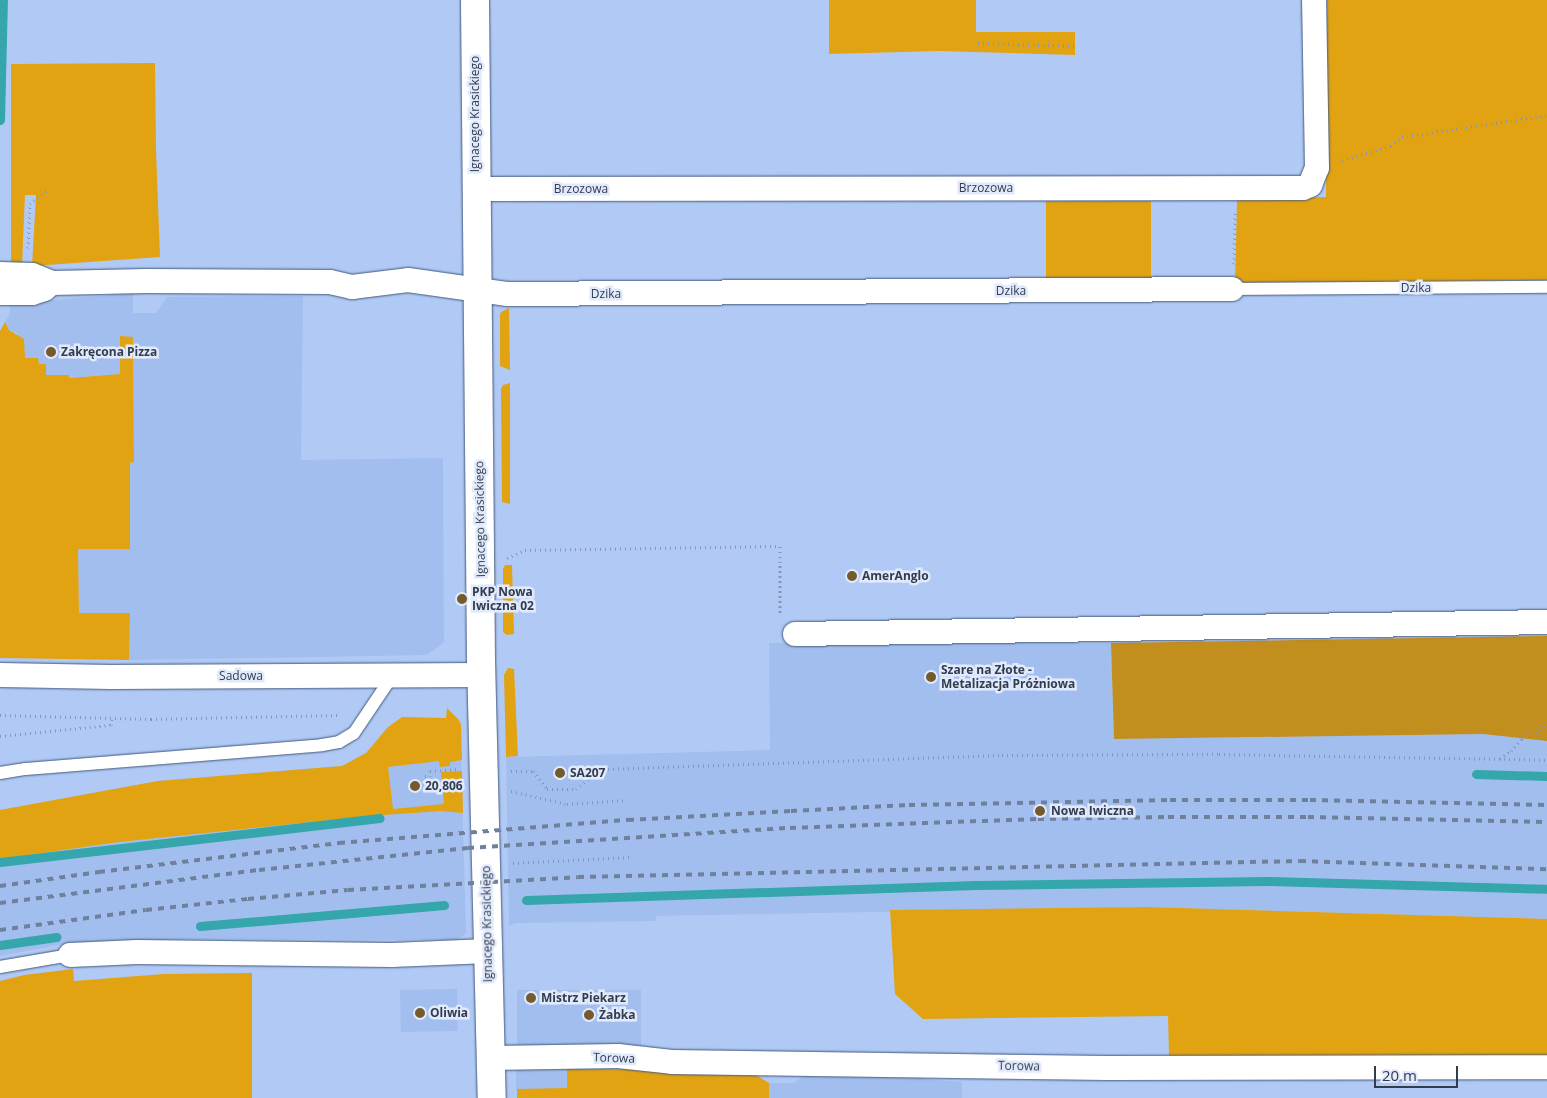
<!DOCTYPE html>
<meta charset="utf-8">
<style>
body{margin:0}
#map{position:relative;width:1547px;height:1098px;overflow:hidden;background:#b1caf5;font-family:"Open Sans",sans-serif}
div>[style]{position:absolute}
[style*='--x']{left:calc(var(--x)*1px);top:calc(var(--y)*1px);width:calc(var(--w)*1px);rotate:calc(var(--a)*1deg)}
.built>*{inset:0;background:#a2beee;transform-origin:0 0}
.green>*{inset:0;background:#e1a312;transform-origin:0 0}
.forest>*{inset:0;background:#c28e1e}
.stream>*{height:9px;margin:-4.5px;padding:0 4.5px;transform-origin:4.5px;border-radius:4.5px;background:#34a6ac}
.path>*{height:3px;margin-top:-1.5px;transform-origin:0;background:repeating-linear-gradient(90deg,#8397b8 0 1px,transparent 0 5px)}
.roads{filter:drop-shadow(0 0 1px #42587c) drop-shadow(0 0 1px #42587c)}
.service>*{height:12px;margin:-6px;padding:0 6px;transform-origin:6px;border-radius:6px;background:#fff}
.minor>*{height:24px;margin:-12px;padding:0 12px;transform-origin:12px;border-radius:12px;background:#fff}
.tertiary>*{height:28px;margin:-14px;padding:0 14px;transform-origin:14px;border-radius:14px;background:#fff}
.rail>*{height:4px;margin-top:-2px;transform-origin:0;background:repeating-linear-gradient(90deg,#6f809d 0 6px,transparent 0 12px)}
.dots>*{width:14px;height:14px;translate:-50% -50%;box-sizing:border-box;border:2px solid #e0eafc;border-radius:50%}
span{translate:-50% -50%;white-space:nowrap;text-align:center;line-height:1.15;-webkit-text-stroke:5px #e0eafc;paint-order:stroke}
.street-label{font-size:12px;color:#323c4d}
.poi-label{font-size:12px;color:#323c4d;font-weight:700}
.left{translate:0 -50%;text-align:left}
.scale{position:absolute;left:1374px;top:1066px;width:84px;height:22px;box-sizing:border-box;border:2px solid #323c4d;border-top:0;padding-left:6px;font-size:15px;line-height:18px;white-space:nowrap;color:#323c4d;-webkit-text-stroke:4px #e0eafc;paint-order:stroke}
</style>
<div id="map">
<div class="built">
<div style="clip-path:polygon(133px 293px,133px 313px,156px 313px,167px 297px,303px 296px,301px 460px,443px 458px,444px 642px,427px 655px,129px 660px,130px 613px,79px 613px,78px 549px,130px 548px,130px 462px,134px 462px,133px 337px,121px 337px,120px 374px,69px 378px,69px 375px,46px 375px,39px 364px,25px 358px,17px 333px,9px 330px,5px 322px,10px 313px,10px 304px)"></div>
<div style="clip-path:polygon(769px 643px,1111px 643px,1114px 739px,1483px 734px,1547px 741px,1547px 919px,1149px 907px,657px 916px,655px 921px,516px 923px,509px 926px,506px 757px,770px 750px)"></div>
<div style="clip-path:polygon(461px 756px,466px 933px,462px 937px,455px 940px,198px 939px,69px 943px,0 956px,0 810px,158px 781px)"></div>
<div style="left:457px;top:989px;width:42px;height:57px;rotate:89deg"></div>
<div style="left:517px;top:990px;width:124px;height:57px"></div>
<div style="left:516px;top:1069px;width:51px;height:20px"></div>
<div style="clip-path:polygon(910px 1072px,923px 1079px,962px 1082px,962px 1098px,769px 1098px,769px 1083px,794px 1083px,807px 1073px)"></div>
</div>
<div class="green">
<div style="clip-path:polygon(829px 0,976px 0,976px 32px,1075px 32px,1075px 55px,939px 51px,829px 54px)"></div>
<div style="clip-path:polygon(1327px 0,1547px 0,1547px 280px,1235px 283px,1237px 200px,1326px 197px)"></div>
<div style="clip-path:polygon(155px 63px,156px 149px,160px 257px,32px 266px,36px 195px,25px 195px,22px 266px,11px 265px,11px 64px)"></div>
<div style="left:1151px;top:201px;width:82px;height:105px;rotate:90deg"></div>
<div style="clip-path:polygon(509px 308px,510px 370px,500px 366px,500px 315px,501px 312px)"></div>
<div style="clip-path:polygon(5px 322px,9px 330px,24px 339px,25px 358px,38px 358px,39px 364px,46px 364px,46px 375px,69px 375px,69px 378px,120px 374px,120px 336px,133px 337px,134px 462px,130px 463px,130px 549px,78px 549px,79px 613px,130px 613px,129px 660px,0 658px,0 331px)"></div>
<div style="clip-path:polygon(510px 383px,510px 504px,502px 502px,501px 389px,503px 385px)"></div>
<div style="clip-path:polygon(505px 565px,512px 565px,514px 634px,507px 635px,503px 632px,503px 569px)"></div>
<div style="clip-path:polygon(508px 668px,514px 669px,518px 756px,506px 757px,504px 675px)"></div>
<div style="clip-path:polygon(447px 708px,458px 719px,461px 724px,462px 760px,450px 762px,450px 766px,440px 767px,439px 761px,388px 767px,393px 809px,444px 804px,441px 772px,462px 771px,463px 813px,441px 811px,369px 816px,119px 842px,0 859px,0 810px,158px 781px,342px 766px,366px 753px,388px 727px,402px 717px,446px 718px)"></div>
<div style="clip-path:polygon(1149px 907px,1547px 919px,1547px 1057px,1169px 1056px,1168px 1016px,923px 1019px,895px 994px,890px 910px)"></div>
<div style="clip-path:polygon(73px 969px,74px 981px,164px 974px,252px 973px,252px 1098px,0 1098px,0 981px,24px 975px)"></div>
<div style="clip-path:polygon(567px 1069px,748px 1070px,769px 1083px,769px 1098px,517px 1098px,517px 1089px,567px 1088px)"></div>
</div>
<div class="forest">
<div style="clip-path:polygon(1547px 636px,1547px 741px,1483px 734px,1114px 739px,1111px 643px)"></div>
</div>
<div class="stream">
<div style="--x:0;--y:120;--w:120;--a:-88.6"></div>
<div style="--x:1476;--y:774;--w:71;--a:1.6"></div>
<div style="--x:0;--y:862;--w:382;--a:-6.6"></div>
<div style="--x:526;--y:900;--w:450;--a:-1.9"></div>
<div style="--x:976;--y:885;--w:291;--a:-0.8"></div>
<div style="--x:1267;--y:881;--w:280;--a:1.6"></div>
<div style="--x:200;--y:926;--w:245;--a:-4.9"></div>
<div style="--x:0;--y:945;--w:57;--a:-8.1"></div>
</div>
<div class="path">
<div style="--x:978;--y:43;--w:98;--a:1.8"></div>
<div style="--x:1342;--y:160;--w:51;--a:-15.9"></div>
<div style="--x:1391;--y:146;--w:14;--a:-39"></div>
<div style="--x:1402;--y:137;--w:147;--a:-8.6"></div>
<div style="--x:28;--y:248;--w:44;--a:-87.4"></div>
<div style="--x:30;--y:204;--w:21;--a:-39"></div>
<div style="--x:1234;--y:264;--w:51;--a:-88.9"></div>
<div style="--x:507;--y:558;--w:20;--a:-24"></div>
<div style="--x:525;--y:550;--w:255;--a:-0.9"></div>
<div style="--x:780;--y:546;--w:67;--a:90"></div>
<div style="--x:0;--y:715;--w:151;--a:1.5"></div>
<div style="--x:151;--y:719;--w:190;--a:-1.2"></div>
<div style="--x:0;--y:736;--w:112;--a:-5.7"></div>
<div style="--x:111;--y:725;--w:7;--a:-82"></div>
<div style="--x:1500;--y:759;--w:14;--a:-36"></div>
<div style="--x:1511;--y:751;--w:17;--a:-50"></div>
<div style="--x:1522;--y:738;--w:28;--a:-26"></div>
<div style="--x:511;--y:771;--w:22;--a:0"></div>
<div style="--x:533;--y:771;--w:23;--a:52"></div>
<div style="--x:547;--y:789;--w:29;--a:0"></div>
<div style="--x:576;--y:789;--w:34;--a:-37"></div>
<div style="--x:603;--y:769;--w:399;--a:-2"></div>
<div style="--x:1002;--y:755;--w:217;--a:-0.3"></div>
<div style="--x:1219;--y:754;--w:328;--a:1"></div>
<div style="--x:425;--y:776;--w:5;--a:0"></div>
<div style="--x:430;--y:776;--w:5;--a:-90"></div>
<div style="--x:430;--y:771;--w:27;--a:-4"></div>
<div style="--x:511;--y:791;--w:57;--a:13.1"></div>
<div style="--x:567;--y:804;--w:60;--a:-3.8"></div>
<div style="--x:513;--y:863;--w:118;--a:-2.9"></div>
</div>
<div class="roads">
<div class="service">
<div style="--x:1232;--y:289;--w:315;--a:-0.4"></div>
<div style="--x:0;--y:773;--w:26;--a:-9"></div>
<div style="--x:26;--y:769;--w:297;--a:-4.6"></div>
<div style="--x:322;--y:745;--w:17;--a:-10"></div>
<div style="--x:339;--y:742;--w:17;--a:-31"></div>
<div style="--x:354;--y:733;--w:70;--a:-56.1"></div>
<div style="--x:0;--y:967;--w:71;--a:-9.7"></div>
</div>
<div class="minor">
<div style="--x:476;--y:189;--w:827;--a:-0.07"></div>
<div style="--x:1303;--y:188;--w:8;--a:-23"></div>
<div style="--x:1310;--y:185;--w:18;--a:-68"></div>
<div style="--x:1317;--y:168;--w:168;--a:-91"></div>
<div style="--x:0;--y:274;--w:32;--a:2"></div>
<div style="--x:32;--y:275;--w:22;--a:22"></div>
<div style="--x:52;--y:283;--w:94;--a:-1.2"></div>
<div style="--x:146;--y:281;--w:184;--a:0.3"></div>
<div style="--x:330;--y:282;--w:23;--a:13"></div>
<div style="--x:352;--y:287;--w:56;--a:-7.1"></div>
<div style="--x:408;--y:280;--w:101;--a:8"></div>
<div style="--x:508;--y:294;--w:724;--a:-0.4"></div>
<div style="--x:0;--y:293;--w:32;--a:0"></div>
<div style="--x:32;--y:293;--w:13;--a:-18"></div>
<div style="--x:44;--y:289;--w:10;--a:-37"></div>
<div style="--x:795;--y:634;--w:752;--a:-0.91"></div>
<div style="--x:0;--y:675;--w:111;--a:1"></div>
<div style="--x:111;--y:677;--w:371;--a:-0.3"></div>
<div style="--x:70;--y:955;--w:67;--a:-2.6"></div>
<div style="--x:137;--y:952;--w:255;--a:0.7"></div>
<div style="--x:392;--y:955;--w:96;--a:-2.4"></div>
<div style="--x:491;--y:1058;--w:127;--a:-0.9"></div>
<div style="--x:618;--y:1056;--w:54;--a:6.3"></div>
<div style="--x:672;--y:1062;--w:435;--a:0.8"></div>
<div style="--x:1107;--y:1068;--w:440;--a:-0.1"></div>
</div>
<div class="tertiary">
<div style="--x:475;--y:0;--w:660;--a:89.48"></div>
<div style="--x:481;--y:660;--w:438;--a:88.6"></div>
</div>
</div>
<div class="rail">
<div style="--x:0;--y:886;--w:100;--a:-8"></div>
<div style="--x:99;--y:872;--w:242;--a:-6.9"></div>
<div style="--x:339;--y:843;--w:290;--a:-4.6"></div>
<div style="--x:628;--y:820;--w:163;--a:-3.2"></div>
<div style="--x:791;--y:811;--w:118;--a:-2.9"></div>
<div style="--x:909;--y:805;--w:261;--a:-1.1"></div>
<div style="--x:1170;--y:800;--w:140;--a:0"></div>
<div style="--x:1310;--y:800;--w:237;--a:1.2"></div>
<div style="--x:0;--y:903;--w:261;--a:-7.3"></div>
<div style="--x:259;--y:870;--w:210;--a:-6"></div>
<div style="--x:468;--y:848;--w:323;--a:-3.6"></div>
<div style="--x:790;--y:828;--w:248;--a:-2.1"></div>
<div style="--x:1038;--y:819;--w:130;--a:-0.9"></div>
<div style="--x:1168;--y:817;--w:140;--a:0"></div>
<div style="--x:1308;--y:817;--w:239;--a:1.2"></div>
<div style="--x:0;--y:930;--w:147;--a:-7.8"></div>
<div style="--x:146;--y:910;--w:103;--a:-6.2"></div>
<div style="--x:248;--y:899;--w:100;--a:-5.1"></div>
<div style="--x:348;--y:890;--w:230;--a:-3.2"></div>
<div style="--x:578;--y:877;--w:722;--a:-1.27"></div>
<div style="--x:1300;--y:861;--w:247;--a:1.9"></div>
</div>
<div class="dots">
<div style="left:51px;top:352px;background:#745a2c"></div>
<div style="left:852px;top:576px;background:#745a2c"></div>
<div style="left:462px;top:599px;background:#745a2c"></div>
<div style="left:931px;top:677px;background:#745a2c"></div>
<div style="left:560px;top:773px;background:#745a2c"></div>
<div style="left:415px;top:786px;background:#745a2c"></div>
<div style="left:1040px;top:811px;background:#745a2c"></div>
<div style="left:531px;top:998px;background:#745a2c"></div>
<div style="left:420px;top:1013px;background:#745a2c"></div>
<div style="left:589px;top:1015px;background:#745a2c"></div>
</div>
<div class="street-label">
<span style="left:475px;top:114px;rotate:-90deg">Ignacego Krasickiego</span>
<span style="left:986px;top:188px">Brzozowa</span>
<span style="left:581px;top:189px">Brzozowa</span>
<span style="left:1416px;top:288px">Dzika</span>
<span style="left:1011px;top:291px">Dzika</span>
<span style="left:606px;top:294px">Dzika</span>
<span style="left:480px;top:519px;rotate:-91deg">Ignacego Krasickiego</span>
<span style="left:241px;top:676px">Sadowa</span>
<span style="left:487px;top:924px;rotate:-91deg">Ignacego Krasickiego</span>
<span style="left:614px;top:1058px;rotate:2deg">Torowa</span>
<span style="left:1019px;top:1066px;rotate:1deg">Torowa</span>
</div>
<div class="poi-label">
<span class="left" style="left:61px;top:352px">Zakręcona Pizza</span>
<span class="left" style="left:862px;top:576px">AmerAnglo</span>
<span class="left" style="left:472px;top:599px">PKP Nowa<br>Iwiczna 02</span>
<span class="left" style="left:941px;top:677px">Szare na Złote -<br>Metalizacja Próżniowa</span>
<span class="left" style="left:570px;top:773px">SA207</span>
<span class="left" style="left:425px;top:786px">20,806</span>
<span class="left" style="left:1051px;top:811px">Nowa Iwiczna</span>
<span class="left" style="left:541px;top:998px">Mistrz Piekarz</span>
<span class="left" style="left:430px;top:1013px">Oliwia</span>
<span class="left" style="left:599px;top:1015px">Żabka</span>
</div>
<div class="scale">20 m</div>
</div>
